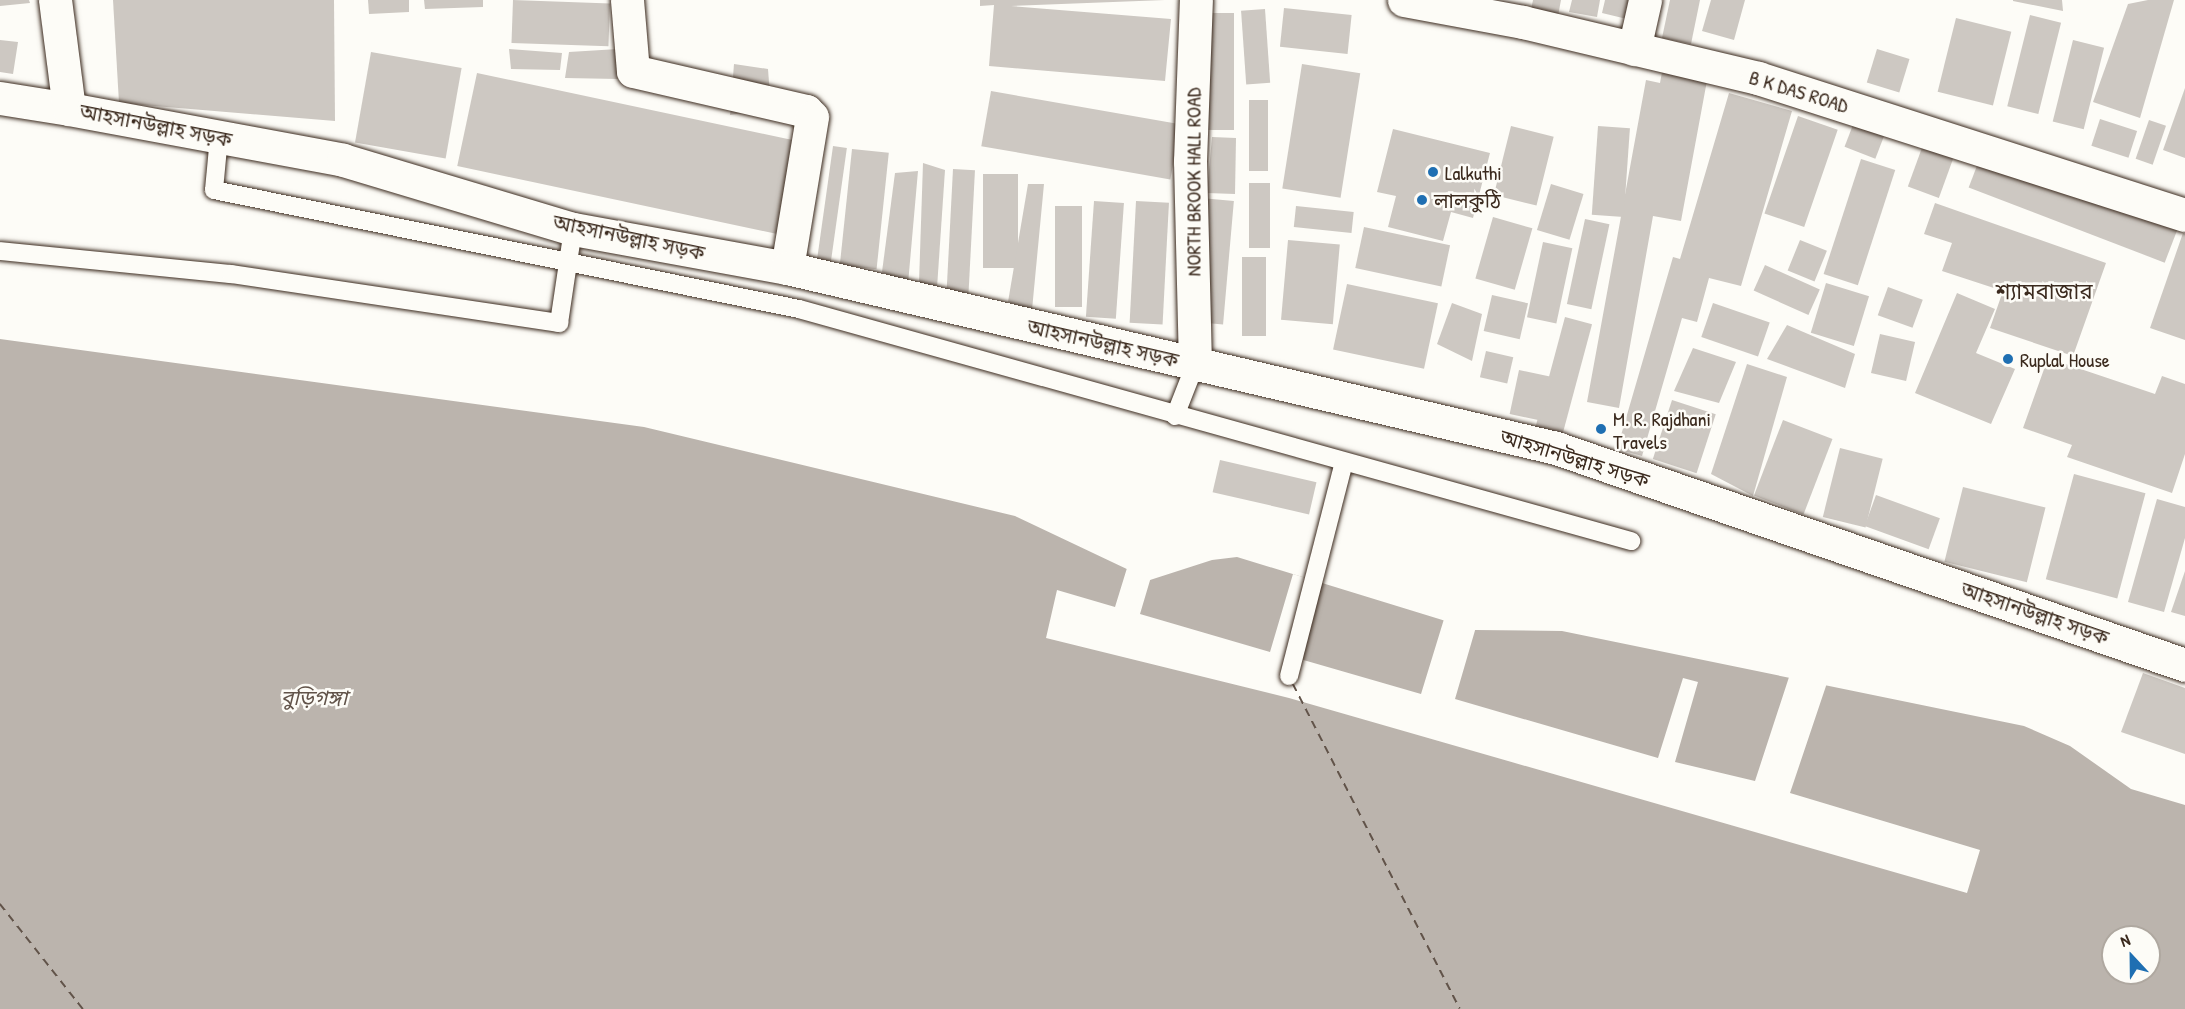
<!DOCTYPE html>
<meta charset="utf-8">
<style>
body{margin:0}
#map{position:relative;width:2185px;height:1009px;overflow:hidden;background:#fdfcf7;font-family:"Patrick Hand","Noto Sans Bengali",sans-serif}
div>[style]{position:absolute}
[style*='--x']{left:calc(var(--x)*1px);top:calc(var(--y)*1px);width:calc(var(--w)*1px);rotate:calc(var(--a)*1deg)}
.water>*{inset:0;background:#bbb4ad}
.pier>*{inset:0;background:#fdfcf7}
.ferry>*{height:1.5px;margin-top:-0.75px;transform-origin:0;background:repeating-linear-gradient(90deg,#615349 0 8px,transparent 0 14px)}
.building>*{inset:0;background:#cdc8c2;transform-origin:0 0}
.roads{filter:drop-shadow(0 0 2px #3b2a1e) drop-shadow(0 0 2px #3b2a1e)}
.service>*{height:18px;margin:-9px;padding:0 9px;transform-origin:9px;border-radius:9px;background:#fdfcf7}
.minor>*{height:33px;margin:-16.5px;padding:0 16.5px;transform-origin:16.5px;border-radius:16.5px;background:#fdfcf7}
.tertiary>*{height:33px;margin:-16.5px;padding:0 16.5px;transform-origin:16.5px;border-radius:16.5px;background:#fdfcf7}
.dots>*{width:16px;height:16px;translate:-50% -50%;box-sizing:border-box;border:3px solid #fdfcf7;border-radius:50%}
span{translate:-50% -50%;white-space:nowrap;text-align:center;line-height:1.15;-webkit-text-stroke:5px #fdfcf7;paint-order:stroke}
.street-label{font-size:20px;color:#3b2a1e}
.poi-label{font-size:20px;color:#3b2a1e}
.left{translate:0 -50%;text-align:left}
.water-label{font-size:21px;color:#615349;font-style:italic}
.quarter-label{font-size:22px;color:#3b2a1e}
.north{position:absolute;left:2101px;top:925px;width:60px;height:60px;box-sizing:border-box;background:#fdfcf7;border:2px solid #afa8a0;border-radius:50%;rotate:338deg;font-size:16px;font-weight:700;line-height:24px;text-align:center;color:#3b2a1e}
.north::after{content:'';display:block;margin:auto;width:21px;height:27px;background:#1f6fb2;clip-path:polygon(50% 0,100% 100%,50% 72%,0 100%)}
</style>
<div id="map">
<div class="water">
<div style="clip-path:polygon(evenodd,0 339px,644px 427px,1015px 516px,1150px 580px,1212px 560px,1237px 557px,1475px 630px,1562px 631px,2024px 726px,2070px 746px,2131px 789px,2185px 805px,2185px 1009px,0 1009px,0 339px,2113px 937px,2149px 937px,2149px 973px,2113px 973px,2113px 937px)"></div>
</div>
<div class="pier">
<div style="clip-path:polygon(1127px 568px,1151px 577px,1140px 614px,1270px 652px,1293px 574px,1322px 583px,1300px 659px,1421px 694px,1444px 619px,1476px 627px,1455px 699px,1658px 758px,1683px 678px,1698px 682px,1675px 762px,1755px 781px,1790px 674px,1827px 683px,1790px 793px,1980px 850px,1967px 893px,1289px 698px,1046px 638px,1057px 590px,1115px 607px)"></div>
</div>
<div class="ferry">
<div style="--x:1293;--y:684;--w:365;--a:62.8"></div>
<div style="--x:0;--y:904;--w:134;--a:51.7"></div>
</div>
<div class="building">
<div style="clip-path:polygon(0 0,29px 0,30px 3px,0 6px)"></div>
<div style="clip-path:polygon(113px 0,334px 0,335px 121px,119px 103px)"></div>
<div style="clip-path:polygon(368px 0,409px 0,409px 12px,369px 14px)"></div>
<div style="clip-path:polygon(424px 0,483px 0,483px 7px,425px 9px)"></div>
<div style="left:513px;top:0;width:97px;height:43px;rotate:2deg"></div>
<div style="clip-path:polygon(980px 0,1165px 0,1011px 6px,1171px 19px,1165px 81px,989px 66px,994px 5px,980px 6px)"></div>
<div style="clip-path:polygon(1533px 0,1561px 0,1558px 16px,1531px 10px)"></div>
<div style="clip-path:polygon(1572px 0,1600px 0,1597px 17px,1569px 12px)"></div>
<div style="clip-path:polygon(1605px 0,1636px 0,1631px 20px,1602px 13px)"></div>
<div style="clip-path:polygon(1670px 0,1700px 0,1691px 44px,1662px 38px)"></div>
<div style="clip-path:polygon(1711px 0,1745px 0,1734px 40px,1702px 31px)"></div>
<div style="clip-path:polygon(2013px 0,2062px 0,2063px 11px,2013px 1px)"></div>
<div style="clip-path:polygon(2148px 0,2174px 0,2140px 118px,2093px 102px,2128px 4px)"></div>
<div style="left:1284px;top:8px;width:68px;height:39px;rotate:6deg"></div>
<div style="left:1265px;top:9px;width:74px;height:24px;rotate:86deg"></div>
<div style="left:1234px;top:13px;width:117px;height:31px;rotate:90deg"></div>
<div style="left:2030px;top:15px;width:32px;height:94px;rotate:14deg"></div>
<div style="left:1956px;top:18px;width:57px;height:76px;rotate:14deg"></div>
<div style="clip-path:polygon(0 40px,18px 42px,13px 74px,0 72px)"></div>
<div style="left:2073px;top:40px;width:32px;height:84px;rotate:14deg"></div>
<div style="clip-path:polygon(509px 49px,562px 53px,560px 70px,511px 69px)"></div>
<div style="clip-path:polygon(618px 49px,618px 79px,565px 78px,569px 52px)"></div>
<div style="left:1877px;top:49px;width:34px;height:35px;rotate:17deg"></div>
<div style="clip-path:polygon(1666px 50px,1711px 59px,1681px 221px,1653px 216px,1619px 408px,1587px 402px,1646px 80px,1660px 83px)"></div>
<div style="left:371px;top:52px;width:92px;height:92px;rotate:10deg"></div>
<div style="clip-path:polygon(734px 64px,768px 69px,771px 109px,730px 115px)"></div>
<div style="left:1302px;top:64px;width:59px;height:126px;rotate:9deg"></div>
<div style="left:477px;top:73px;width:350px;height:95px;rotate:12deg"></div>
<div style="clip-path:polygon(2185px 88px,2185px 158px,2163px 150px)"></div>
<div style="left:991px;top:91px;width:192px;height:56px;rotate:10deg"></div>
<div style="clip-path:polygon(1729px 93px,1792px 111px,1741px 286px,1709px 278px,1697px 322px,1682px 318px,1642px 456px,1617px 449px,1673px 257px,1680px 259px)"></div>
<div style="left:1249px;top:100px;width:19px;height:71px"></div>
<div style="left:1798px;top:116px;width:42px;height:103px;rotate:19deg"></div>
<div style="left:1856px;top:117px;width:33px;height:32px;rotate:21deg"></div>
<div style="left:2100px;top:119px;width:39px;height:28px;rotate:18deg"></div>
<div style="left:2149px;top:120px;width:18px;height:41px;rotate:19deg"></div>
<div style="left:1511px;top:126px;width:44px;height:71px;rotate:14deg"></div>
<div style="left:1598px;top:126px;width:32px;height:89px;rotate:4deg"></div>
<div style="clip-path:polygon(1393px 129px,1490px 153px,1473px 218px,1451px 212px,1443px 241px,1388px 227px,1396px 196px,1377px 192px)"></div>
<div style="left:1927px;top:134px;width:33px;height:56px;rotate:20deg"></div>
<div style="clip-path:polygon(1212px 137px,1236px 138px,1235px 194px,1207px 193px)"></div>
<div style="left:1988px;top:137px;width:210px;height:54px;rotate:21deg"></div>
<div style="left:833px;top:146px;width:14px;height:118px;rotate:8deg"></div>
<div style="left:852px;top:149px;width:37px;height:117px;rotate:6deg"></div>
<div style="left:1861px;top:159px;width:36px;height:121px;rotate:18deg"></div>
<div style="clip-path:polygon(923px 163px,945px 170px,937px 288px,919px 283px)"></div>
<div style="left:953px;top:169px;width:22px;height:123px;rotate:3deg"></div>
<div style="clip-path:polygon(918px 171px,908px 284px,882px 272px,895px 173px)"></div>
<div style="left:983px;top:174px;width:35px;height:94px"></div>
<div style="left:1249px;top:183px;width:21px;height:65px"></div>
<div style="clip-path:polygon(1028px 184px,1044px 184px,1032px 310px,1008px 302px)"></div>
<div style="left:1551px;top:184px;width:34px;height:48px;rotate:17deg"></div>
<div style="left:1201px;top:198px;width:33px;height:124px;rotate:5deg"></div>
<div style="left:1094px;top:201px;width:30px;height:116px;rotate:4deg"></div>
<div style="left:1136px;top:201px;width:33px;height:122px;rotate:3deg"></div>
<div style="clip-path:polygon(1935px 203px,2106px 263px,2073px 356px,1990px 328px,2003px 291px,1942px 271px,1952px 243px,1924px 234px)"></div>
<div style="left:1055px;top:206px;width:27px;height:101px"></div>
<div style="left:1296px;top:206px;width:58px;height:21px;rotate:6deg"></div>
<div style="left:1493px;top:217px;width:41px;height:64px;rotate:16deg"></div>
<div style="left:1585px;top:219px;width:25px;height:87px;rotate:12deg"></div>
<div style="left:1364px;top:227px;width:88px;height:42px;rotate:12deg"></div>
<div style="clip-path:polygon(2183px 233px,2185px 234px,2185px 340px,2150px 328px)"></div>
<div style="left:1288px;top:240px;width:52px;height:80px;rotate:5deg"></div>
<div style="left:1800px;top:240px;width:29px;height:33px;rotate:22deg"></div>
<div style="left:1543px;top:242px;width:30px;height:77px;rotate:12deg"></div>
<div style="left:1242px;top:257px;width:24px;height:79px"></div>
<div style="left:1765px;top:265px;width:60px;height:28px;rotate:24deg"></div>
<div style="left:1826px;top:283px;width:45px;height:52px;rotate:17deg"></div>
<div style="left:1347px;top:284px;width:93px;height:67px;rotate:12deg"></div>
<div style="left:1888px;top:287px;width:37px;height:30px;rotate:20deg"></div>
<div style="clip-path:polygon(1957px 293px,1995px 309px,1976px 353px,2015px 369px,1991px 424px,1915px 393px)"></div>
<div style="left:1492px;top:295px;width:37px;height:37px;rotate:13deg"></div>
<div style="clip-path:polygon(1452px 303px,1482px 314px,1472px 361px,1437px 344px)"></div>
<div style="left:1713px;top:303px;width:60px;height:36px;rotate:19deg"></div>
<div style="left:1565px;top:317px;width:28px;height:114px;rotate:15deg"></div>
<div style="clip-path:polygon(1787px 325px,1855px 354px,1845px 388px,1767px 359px)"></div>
<div style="left:1880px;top:334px;width:36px;height:40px;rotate:13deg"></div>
<div style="clip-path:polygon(1693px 348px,1736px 362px,1719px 403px,1674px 391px)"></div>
<div style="left:1486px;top:351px;width:28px;height:27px;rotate:13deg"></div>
<div style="clip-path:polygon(2048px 358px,2155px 394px,2162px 376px,2185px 384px,2185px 454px,2172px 493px,2067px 457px,2072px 445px,2023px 428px)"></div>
<div style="clip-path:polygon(1747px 364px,1787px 377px,1753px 496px,1711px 474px)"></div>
<div style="left:1519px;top:370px;width:34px;height:45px;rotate:12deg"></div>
<div style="left:1672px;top:400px;width:46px;height:62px;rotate:18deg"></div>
<div style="left:1783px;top:420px;width:53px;height:81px;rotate:21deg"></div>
<div style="left:1840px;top:448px;width:44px;height:71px;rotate:14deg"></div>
<div style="left:1220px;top:460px;width:99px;height:33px;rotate:13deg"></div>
<div style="left:2074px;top:474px;width:74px;height:109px;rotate:15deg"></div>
<div style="left:1963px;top:487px;width:85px;height:77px;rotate:14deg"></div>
<div style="left:1876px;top:495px;width:68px;height:33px;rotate:20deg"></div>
<div style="clip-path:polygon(2157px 499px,2185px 507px,2185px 538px,2164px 612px,2128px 602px)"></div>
<div style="clip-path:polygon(2185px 571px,2185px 616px,2171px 612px)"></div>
<div style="clip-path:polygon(2143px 673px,2185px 688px,2185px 754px,2121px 732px)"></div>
</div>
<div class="roads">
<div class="service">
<div style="--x:219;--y:137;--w:53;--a:95.4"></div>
<div style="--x:214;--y:190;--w:597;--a:11.5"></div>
<div style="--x:799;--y:309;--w:864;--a:15.58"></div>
<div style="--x:0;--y:251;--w:232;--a:5.7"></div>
<div style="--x:231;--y:274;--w:332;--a:8.5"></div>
<div style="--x:559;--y:323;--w:95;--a:-81.5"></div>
<div style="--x:1175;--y:416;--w:55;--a:-68.6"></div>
<div style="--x:1289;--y:676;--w:221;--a:-75.6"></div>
</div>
<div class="minor">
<div style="--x:627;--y:0;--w:71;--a:85.2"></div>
<div style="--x:633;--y:71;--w:178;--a:13"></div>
<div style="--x:806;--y:111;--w:8;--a:45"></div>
<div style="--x:812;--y:117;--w:153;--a:99.4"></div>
<div style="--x:1634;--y:49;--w:50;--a:-77.3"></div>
<div style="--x:69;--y:109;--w:279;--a:10.5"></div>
<div style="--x:343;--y:160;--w:240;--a:16.7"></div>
<div style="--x:573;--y:229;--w:218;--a:10.3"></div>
<div style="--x:787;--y:268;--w:790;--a:13.17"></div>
<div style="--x:1556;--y:448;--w:665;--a:19.03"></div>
</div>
<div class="tertiary">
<div style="--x:1404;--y:0;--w:121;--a:10.5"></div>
<div style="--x:1523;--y:22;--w:242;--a:13.4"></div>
<div style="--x:1758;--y:78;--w:448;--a:17.8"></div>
<div style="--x:0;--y:98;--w:70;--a:9.1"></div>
<div style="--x:69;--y:109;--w:110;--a:-97.3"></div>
<div style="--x:1195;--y:365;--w:204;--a:-91.4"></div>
<div style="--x:1190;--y:161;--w:161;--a:-87.9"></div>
</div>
</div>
<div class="dots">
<div style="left:1433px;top:172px;background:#1f6fb2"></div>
<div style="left:1422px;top:200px;background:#1f6fb2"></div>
<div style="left:2008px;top:359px;background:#1f6fb2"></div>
<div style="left:1601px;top:429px;background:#1f6fb2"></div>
</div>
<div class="street-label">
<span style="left:1799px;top:91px;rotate:17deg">B K DAS ROAD</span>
<span style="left:156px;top:125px;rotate:11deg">আহসানউল্লাহ সড়ক</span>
<span style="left:1193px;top:182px;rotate:-90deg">NORTH BROOK HALL ROAD</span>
<span style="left:629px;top:237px;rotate:12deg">আহসানউল্লাহ সড়ক</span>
<span style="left:1103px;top:343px;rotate:13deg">আহসানউল্লাহ সড়ক</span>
<span style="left:1575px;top:458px;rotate:17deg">আহসানউল্লাহ সড়ক</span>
<span style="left:2035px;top:613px;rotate:19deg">আহসানউল্লাহ সড়ক</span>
</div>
<div class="poi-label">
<span class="left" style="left:1445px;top:172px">Lalkuthi</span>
<span class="left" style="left:1434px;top:200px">লালকুঠি</span>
<span class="left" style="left:2020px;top:359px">Ruplal House</span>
<span class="left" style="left:1613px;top:430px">M. R. Rajdhani<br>Travels</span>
</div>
<div class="water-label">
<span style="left:314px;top:698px">বুড়িগঙ্গা</span>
</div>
<div class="quarter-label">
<span style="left:2044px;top:292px">শ্যামবাজার</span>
</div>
<div class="north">N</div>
</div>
